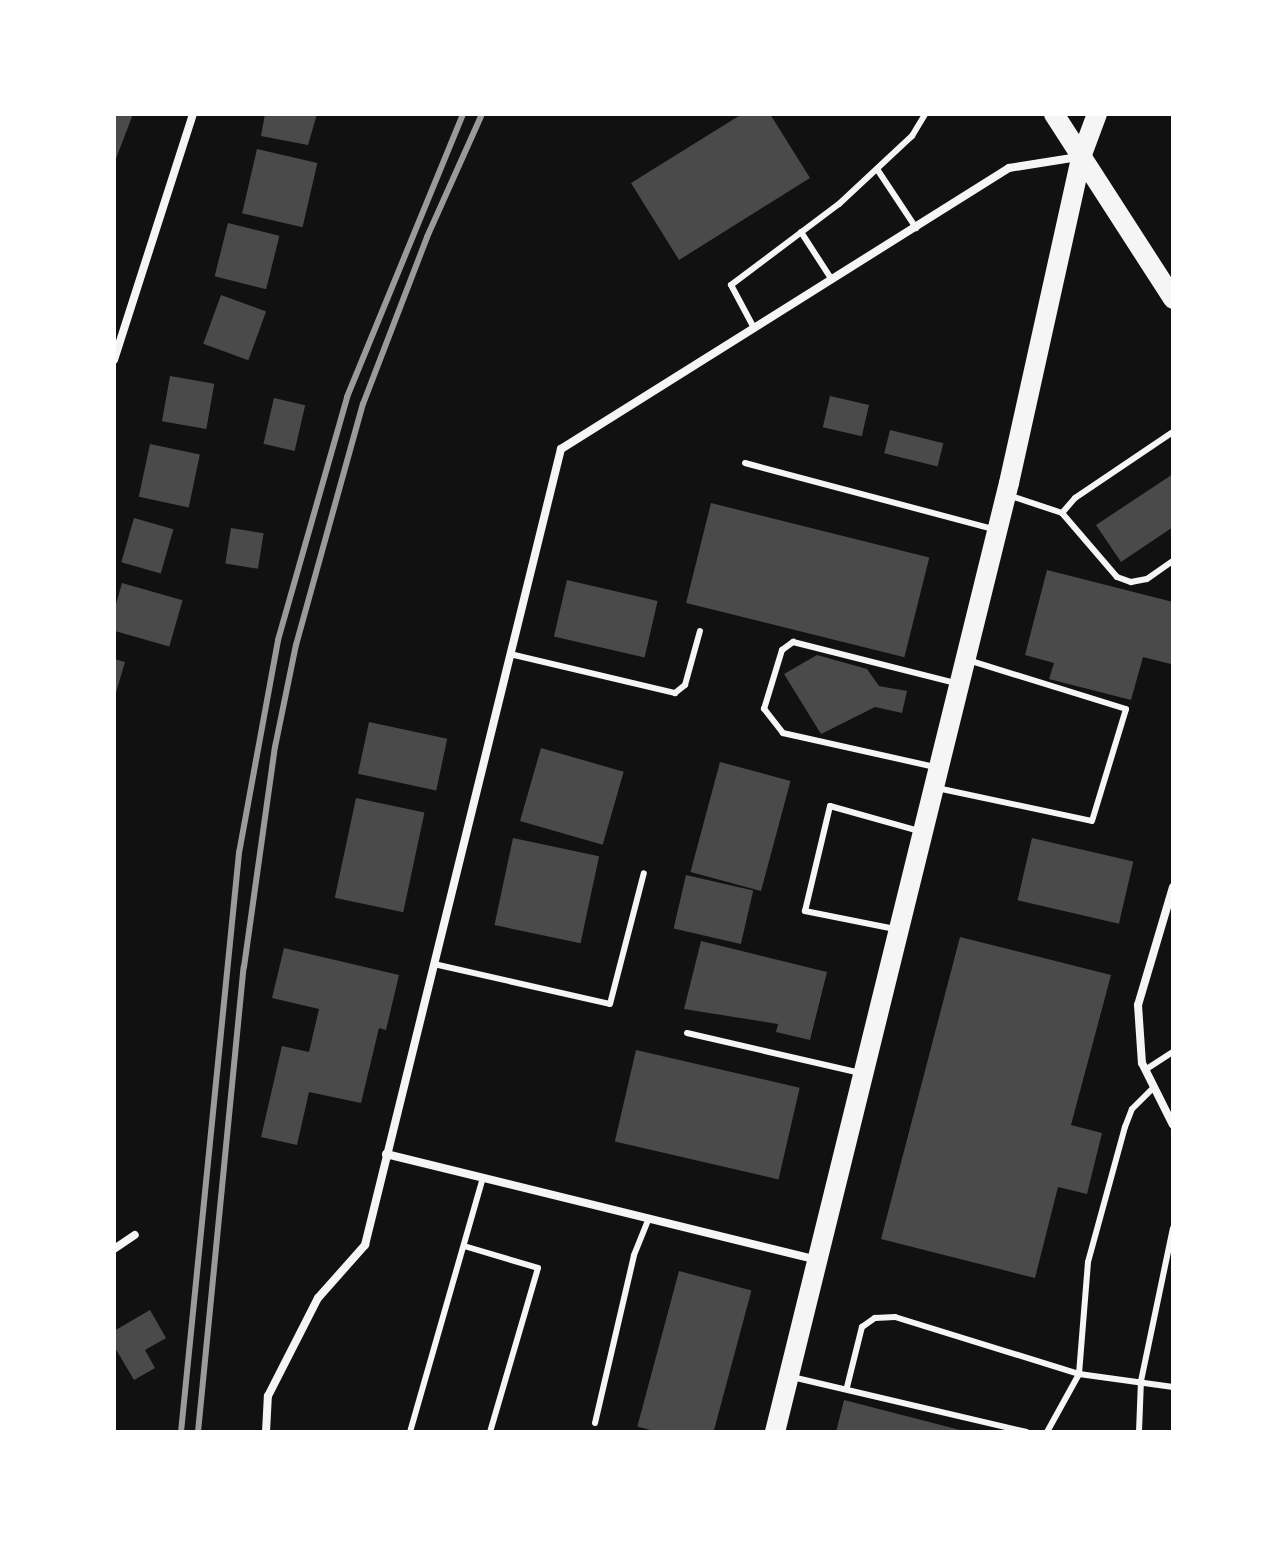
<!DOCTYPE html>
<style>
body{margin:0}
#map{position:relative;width:1287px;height:1546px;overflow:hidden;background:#111;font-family:"IBM Plex Serif",serif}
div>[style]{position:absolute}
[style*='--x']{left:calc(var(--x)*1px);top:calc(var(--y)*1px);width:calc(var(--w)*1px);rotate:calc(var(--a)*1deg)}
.building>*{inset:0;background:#4a4a4a;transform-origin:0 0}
.service>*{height:6px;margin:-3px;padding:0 3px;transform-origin:3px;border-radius:3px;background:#f5f5f5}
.minor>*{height:8px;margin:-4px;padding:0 4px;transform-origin:4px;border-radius:4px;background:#f5f5f5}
.primary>*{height:20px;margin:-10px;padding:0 10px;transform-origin:10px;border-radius:10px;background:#f5f5f5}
.rail>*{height:6px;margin:-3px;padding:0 3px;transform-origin:3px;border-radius:3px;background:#9a9a9a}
span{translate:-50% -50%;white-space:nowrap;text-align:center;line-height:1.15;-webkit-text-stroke:7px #fff;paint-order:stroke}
.frame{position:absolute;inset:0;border:116px solid #fff;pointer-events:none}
</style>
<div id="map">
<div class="building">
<div style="clip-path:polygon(114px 114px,133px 114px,114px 164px)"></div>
<div style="clip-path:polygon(265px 114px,317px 114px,308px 145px,261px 136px)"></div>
<div style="clip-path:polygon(742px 114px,770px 114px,810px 178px,679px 260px,631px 183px)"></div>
<div style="left:257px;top:149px;width:62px;height:66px;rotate:13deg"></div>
<div style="left:228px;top:223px;width:53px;height:55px;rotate:14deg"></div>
<div style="left:221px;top:295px;width:48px;height:52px;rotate:20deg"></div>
<div style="left:170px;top:376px;width:45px;height:46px;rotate:10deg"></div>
<div style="left:830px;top:396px;width:40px;height:32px;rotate:13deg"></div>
<div style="left:274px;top:398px;width:32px;height:47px;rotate:13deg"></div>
<div style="left:890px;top:430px;width:55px;height:24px;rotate:14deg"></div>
<div style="left:150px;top:444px;width:51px;height:54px;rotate:12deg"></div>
<div style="clip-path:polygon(1173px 474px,1173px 527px,1121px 562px,1096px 525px)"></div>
<div style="left:711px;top:503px;width:225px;height:103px;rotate:14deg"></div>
<div style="left:134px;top:518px;width:41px;height:46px;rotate:16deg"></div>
<div style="left:231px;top:528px;width:33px;height:36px;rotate:9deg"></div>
<div style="clip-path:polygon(1047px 570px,1173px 602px,1171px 664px,1143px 657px,1131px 700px,1049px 679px,1054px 663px,1025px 655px)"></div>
<div style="left:567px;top:580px;width:93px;height:58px;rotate:13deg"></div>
<div style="left:122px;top:583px;width:63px;height:48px;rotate:16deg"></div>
<div style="clip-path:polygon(817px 655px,867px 669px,879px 686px,907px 691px,902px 713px,875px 707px,821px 734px,784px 674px)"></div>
<div style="clip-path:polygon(114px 659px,125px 662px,115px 696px,114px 695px)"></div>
<div style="left:369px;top:722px;width:80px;height:53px;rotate:12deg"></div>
<div style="left:541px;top:748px;width:86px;height:76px;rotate:16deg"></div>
<div style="left:720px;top:762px;width:73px;height:114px;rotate:15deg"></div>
<div style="left:356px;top:798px;width:70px;height:102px;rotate:12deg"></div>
<div style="left:513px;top:838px;width:88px;height:89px;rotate:12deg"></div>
<div style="left:1032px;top:838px;width:104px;height:64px;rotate:13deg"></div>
<div style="left:686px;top:875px;width:69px;height:55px;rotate:13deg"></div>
<div style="clip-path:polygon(960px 937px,1111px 975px,1071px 1125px,1102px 1133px,1087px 1194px,1058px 1187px,1035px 1278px,881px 1239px)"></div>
<div style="clip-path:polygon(701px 941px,827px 972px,810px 1040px,776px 1032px,778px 1024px,684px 1009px)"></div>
<div style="clip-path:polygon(284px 948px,399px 975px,386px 1030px,379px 1028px,361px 1103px,309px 1092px,297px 1145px,261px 1137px,282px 1046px,309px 1052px,319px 1009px,272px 998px)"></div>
<div style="left:636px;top:1050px;width:168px;height:94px;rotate:13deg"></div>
<div style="left:679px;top:1271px;width:75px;height:161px;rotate:15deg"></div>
<div style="clip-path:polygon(150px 1310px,166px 1338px,145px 1350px,155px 1368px,134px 1380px,114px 1346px,114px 1331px)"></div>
<div style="clip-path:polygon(844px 1400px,964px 1431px,964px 1432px,836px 1432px)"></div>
</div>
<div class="service">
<div style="--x:877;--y:169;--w:71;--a:56.5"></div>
<div style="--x:801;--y:232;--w:57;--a:57.1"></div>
<div style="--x:754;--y:328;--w:49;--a:-118.1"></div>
<div style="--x:731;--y:285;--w:135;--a:-36.9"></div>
<div style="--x:839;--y:204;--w:100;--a:-43"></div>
<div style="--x:912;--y:136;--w:26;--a:-59"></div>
<div style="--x:745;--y:463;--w:257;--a:14.9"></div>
<div style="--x:1008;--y:495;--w:57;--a:18.4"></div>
<div style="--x:1062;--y:513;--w:84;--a:49.3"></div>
<div style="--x:1117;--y:577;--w:15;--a:20"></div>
<div style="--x:1131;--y:582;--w:16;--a:-11"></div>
<div style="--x:1147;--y:579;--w:32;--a:-35"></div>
<div style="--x:1062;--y:513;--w:20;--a:-49"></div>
<div style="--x:1075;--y:498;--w:118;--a:-34"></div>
<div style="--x:510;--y:654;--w:170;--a:13.3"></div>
<div style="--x:675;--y:693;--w:13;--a:-39"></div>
<div style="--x:685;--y:685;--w:56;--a:-74.5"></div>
<div style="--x:935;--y:767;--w:156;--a:-167.4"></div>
<div style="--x:783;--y:733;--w:31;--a:-128"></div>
<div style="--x:764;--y:709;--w:62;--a:-73"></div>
<div style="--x:782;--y:650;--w:14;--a:-36"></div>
<div style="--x:793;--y:642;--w:167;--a:14.2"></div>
<div style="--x:937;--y:788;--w:158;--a:12"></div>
<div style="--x:1092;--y:821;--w:117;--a:-73.1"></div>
<div style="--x:1126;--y:709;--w:165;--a:-162.8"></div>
<div style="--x:895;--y:929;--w:92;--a:-168.7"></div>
<div style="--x:805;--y:911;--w:108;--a:-76.6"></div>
<div style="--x:830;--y:806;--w:92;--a:15.7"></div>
<div style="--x:434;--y:964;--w:180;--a:12.8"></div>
<div style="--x:610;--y:1004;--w:135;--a:-75.5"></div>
<div style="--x:687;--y:1033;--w:178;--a:13"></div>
<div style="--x:1145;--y:1070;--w:33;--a:-33"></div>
<div style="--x:464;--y:1246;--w:77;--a:16.6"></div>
<div style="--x:538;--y:1268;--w:171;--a:106.3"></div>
<div style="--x:792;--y:1377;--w:241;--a:13.2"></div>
<div style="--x:847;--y:1387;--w:62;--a:-76"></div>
<div style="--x:862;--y:1327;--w:16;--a:-35"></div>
<div style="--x:875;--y:1318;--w:20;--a:-3"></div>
<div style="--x:895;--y:1317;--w:193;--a:17.2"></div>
<div style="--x:1079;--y:1374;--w:95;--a:7.9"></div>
<div style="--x:595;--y:1423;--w:172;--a:-76.9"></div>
<div style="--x:634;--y:1255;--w:40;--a:-68"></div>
<div style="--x:410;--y:1432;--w:264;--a:-74"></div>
<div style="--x:1047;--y:1432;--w:66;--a:-61.1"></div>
<div style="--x:1079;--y:1374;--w:112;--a:-85.4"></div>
<div style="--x:1088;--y:1262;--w:140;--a:-74.7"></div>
<div style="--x:1125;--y:1127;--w:19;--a:-69"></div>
<div style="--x:1132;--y:1109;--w:30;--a:-45"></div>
<div style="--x:1139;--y:1432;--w:51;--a:-87.8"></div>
<div style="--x:1141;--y:1381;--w:156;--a:-78.2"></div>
</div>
<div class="minor">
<div style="--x:114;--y:360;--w:258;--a:-72.2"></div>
<div style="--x:1173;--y:887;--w:123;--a:106.5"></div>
<div style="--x:1138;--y:1005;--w:58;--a:86.1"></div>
<div style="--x:1142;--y:1063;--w:69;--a:63.4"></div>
<div style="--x:386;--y:1154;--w:443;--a:13.8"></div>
<div style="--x:114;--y:1249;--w:25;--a:-34"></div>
<div style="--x:266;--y:1432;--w:36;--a:-87"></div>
<div style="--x:268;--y:1396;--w:110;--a:-63"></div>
<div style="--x:318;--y:1298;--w:71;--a:-48.4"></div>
<div style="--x:365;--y:1245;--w:820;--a:-76.17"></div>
<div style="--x:561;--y:449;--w:529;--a:-32.1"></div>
<div style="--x:1009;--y:168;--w:70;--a:-9.1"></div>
</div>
<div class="primary">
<div style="--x:1054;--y:114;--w:220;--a:57.2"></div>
<div style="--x:775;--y:1432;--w:977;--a:-76.15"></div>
<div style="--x:1009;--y:483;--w:334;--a:-77.5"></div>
<div style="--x:1081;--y:157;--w:46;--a:-69.6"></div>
</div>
<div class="rail">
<div style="--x:181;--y:1432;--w:582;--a:-84.28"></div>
<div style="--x:239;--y:853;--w:217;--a:-79.6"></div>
<div style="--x:278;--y:640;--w:253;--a:-74.1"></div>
<div style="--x:347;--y:397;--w:306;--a:-67.7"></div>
<div style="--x:198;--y:1432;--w:467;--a:-84.4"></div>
<div style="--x:244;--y:967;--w:222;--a:-82"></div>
<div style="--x:275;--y:747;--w:104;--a:-78.4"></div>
<div style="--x:296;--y:645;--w:250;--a:-74.5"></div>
<div style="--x:363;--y:404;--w:179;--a:-69"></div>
<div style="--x:427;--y:237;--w:135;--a:-65.9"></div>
</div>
<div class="frame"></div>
</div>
